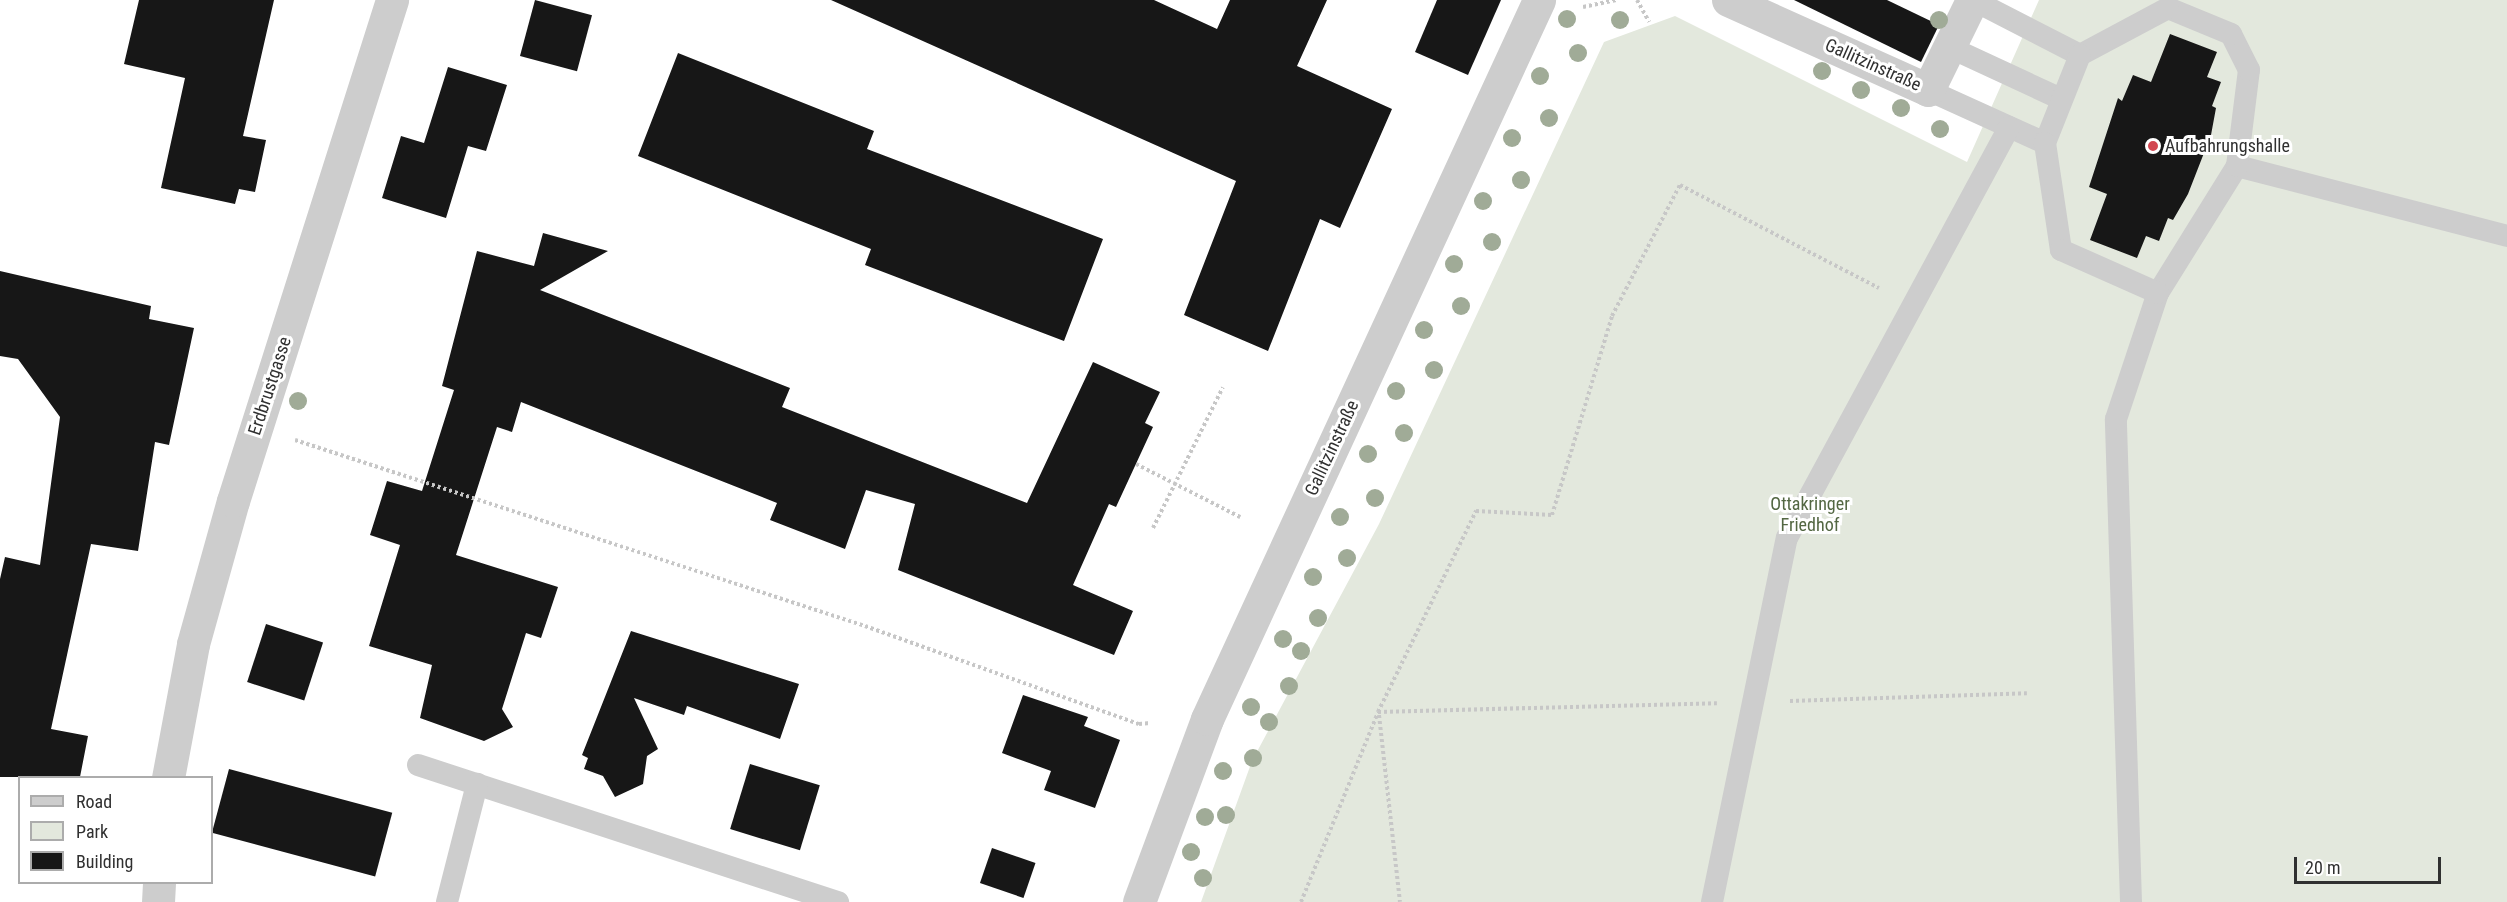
<!DOCTYPE html>
<meta charset="utf-8">
<style>
body{margin:0}
#map{position:relative;width:2507px;height:902px;overflow:hidden;background:#fff;font-family:"Roboto Condensed",sans-serif}
div>[style]{position:absolute}
[style*='--x']{left:calc(var(--x)*1px);top:calc(var(--y)*1px);width:calc(var(--w)*1px);rotate:calc(var(--a)*1deg)}
.green>*{inset:0;background:#e3e8dd}
.building>*{inset:0;background:#171717;transform-origin:0 0}
.path>*{height:4px;margin-top:-2px;transform-origin:0;background:repeating-linear-gradient(90deg,#c7c7c7 0 3px,transparent 0 6px)}
.service>*{height:22px;margin:-11px;padding:0 11px;transform-origin:11px;border-radius:11px;background:#cdcdcd}
.minor>*{height:33px;margin:-16.5px;padding:0 16.5px;transform-origin:16.5px;border-radius:16.5px;background:#cdcdcd}
.trees>*{width:18px;height:18px;margin:-9px;border-radius:50%;background:#a0ab97}
.dots>*{width:16px;height:16px;translate:-50% -50%;box-sizing:border-box;border:3px solid #fff;border-radius:50%}
span{translate:-50% -50%;white-space:nowrap;text-align:center;line-height:1.15;-webkit-text-stroke:6px #fff;paint-order:stroke}
.street-label{font-size:18px;color:#303030}
.poi-label{font-size:18px;color:#303030}
.left{translate:0 -50%;text-align:left}
.park-label{font-size:18px;color:#536742}
.legend{position:absolute;left:18px;top:776px;width:195px;height:108px;box-sizing:border-box;background:#fff;border:2px solid #acacac;margin:0;padding:8px 10px;list-style:none;font-size:18px;color:#303030}
.legend li{display:flex;align-items:center;gap:12px;height:30px}
.legend b{width:30px;border:2px solid #acacac}
.scale{position:absolute;left:2294px;top:857px;width:147px;height:27px;box-sizing:border-box;border:3px solid #303030;border-top:0;padding-left:8px;font-size:18px;line-height:21px;white-space:nowrap;color:#303030;-webkit-text-stroke:4px #fff;paint-order:stroke}
</style>
<div id="map">
<div class="green">
<div style="clip-path:polygon(2039px 0,2507px 0,2507px 902px,1201px 902px,1252px 761px,1379px 524px,1604px 42px,1675px 16px,1967px 162px)"></div>
</div>
<div class="building">
<div style="clip-path:polygon(139px 0,274px 0,243px 136px,266px 140px,255px 192px,239px 189px,235px 204px,161px 188px,185px 78px,124px 64px)"></div>
<div style="left:535px;top:0;width:59px;height:58px;rotate:15deg"></div>
<div style="clip-path:polygon(831px 0,1154px 0,1217px 29px,1230px 0,1327px 0,1297px 66px,1392px 109px,1340px 228px,1320px 219px,1268px 351px,1184px 315px,1236px 181px)"></div>
<div style="clip-path:polygon(1437px 0,1501px 0,1468px 75px,1415px 52px)"></div>
<div style="clip-path:polygon(1794px 0,1887px 0,1939px 25px,1921px 62px)"></div>
<div style="clip-path:polygon(2170px 34px,2217px 52px,2207px 77px,2221px 82px,2212px 106px,2216px 108px,2211px 135px,2188px 194px,2173px 220px,2168px 218px,2159px 241px,2146px 236px,2137px 258px,2090px 240px,2107px 194px,2089px 187px,2118px 98px,2122px 101px,2133px 75px,2151px 82px)"></div>
<div style="clip-path:polygon(678px 53px,874px 131px,867px 149px,1103px 239px,1064px 341px,865px 265px,871px 249px,638px 156px)"></div>
<div style="clip-path:polygon(448px 67px,507px 85px,486px 151px,468px 146px,446px 218px,382px 198px,401px 136px,424px 143px)"></div>
<div style="clip-path:polygon(543px 233px,608px 251px,540px 290px,790px 388px,782px 407px,1027px 503px,1093px 362px,1160px 392px,1145px 423px,1153px 427px,1116px 507px,1109px 504px,1073px 585px,1133px 611px,1114px 655px,898px 570px,915px 504px,866px 490px,845px 549px,770px 520px,777px 503px,521px 402px,512px 432px,497px 427px,456px 555px,558px 587px,541px 638px,526px 633px,502px 709px,513px 727px,484px 741px,420px 718px,432px 665px,369px 646px,400px 545px,370px 535px,387px 481px,422px 491px,454px 390px,442px 386px,477px 251px,534px 266px)"></div>
<div style="clip-path:polygon(0 271px,151px 306px,149px 319px,194px 328px,169px 445px,155px 442px,138px 551px,91px 544px,51px 729px,88px 736px,80px 777px,0 777px,0 579px,5px 557px,40px 565px,60px 417px,18px 359px,0 356px)"></div>
<div style="left:266px;top:624px;width:60px;height:61px;rotate:18deg"></div>
<div style="clip-path:polygon(631px 631px,799px 684px,780px 739px,687px 706px,684px 715px,634px 698px,658px 749px,647px 756px,643px 784px,615px 797px,603px 776px,584px 769px,588px 758px,582px 755px)"></div>
<div style="clip-path:polygon(1023px 695px,1088px 717px,1084px 726px,1120px 740px,1095px 808px,1044px 790px,1051px 771px,1002px 753px)"></div>
<div style="left:750px;top:764px;width:73px;height:68px;rotate:17deg"></div>
<div style="left:229px;top:769px;width:169px;height:66px;rotate:15deg"></div>
<div style="left:992px;top:848px;width:46px;height:37px;rotate:19deg"></div>
</div>
<div class="path">
<div style="--x:1637;--y:0;--w:25;--a:61"></div>
<div style="--x:1583;--y:7;--w:34;--a:-12"></div>
<div style="--x:295;--y:440;--w:600;--a:18.07"></div>
<div style="--x:865;--y:626;--w:291;--a:19.7"></div>
<div style="--x:1139;--y:724;--w:11;--a:-5"></div>
<div style="--x:1136;--y:464;--w:117;--a:27"></div>
<div style="--x:1153;--y:528;--w:157;--a:-63.6"></div>
<div style="--x:1790;--y:701;--w:237;--a:-1.9"></div>
<div style="--x:1378;--y:712;--w:339;--a:-1.5"></div>
<div style="--x:1379;--y:715;--w:188;--a:83.6"></div>
<div style="--x:1301;--y:902;--w:205;--a:-67.9"></div>
<div style="--x:1378;--y:712;--w:224;--a:-64"></div>
<div style="--x:1476;--y:511;--w:76;--a:3"></div>
<div style="--x:1552;--y:515;--w:208;--a:-73.2"></div>
<div style="--x:1612;--y:316;--w:148;--a:-62.6"></div>
<div style="--x:1680;--y:185;--w:224;--a:27.4"></div>
</div>
<div class="service">
<div style="--x:1973;--y:0;--w:120;--a:27.2"></div>
<div style="--x:1949;--y:47;--w:123;--a:24.9"></div>
<div style="--x:1928;--y:90;--w:128;--a:24.4"></div>
<div style="--x:2237;--y:166;--w:279;--a:14.5"></div>
<div style="--x:418;--y:765;--w:442;--a:18.1"></div>
<div style="--x:447;--y:902;--w:122;--a:-75.7"></div>
<div style="--x:1712;--y:902;--w:372;--a:-78.4"></div>
<div style="--x:1787;--y:538;--w:467;--a:-61.6"></div>
<div style="--x:2131;--y:902;--w:483;--a:-91.8"></div>
<div style="--x:2116;--y:419;--w:133;--a:-71.6"></div>
<div style="--x:2158;--y:293;--w:150;--a:-58.1"></div>
<div style="--x:2237;--y:166;--w:97;--a:-82.9"></div>
<div style="--x:2249;--y:70;--w:40;--a:-116.6"></div>
<div style="--x:2231;--y:34;--w:68;--a:-157.6"></div>
<div style="--x:2168;--y:8;--w:100;--a:151.9"></div>
<div style="--x:2080;--y:55;--w:95;--a:111.7"></div>
<div style="--x:2045;--y:143;--w:108;--a:81.5"></div>
<div style="--x:2061;--y:250;--w:106;--a:23.9"></div>
</div>
<div class="minor">
<div style="--x:1728;--y:0;--w:219;--a:24.2"></div>
<div style="--x:1928;--y:90;--w:100;--a:-63.9"></div>
<div style="--x:168;--y:778;--w:136;--a:-79.4"></div>
<div style="--x:193;--y:644;--w:148;--a:-74.4"></div>
<div style="--x:233;--y:501;--w:526;--a:-72.39"></div>
<div style="--x:158;--y:902;--w:20;--a:-87"></div>
<div style="--x:1139;--y:902;--w:195;--a:-69.6"></div>
<div style="--x:1207;--y:719;--w:792;--a:-65.21"></div>
</div>
<div class="trees">
<div style="left:1567px;top:19px"></div>
<div style="left:1620px;top:20px"></div>
<div style="left:1939px;top:20px"></div>
<div style="left:1578px;top:53px"></div>
<div style="left:1822px;top:71px"></div>
<div style="left:1540px;top:76px"></div>
<div style="left:1861px;top:90px"></div>
<div style="left:1901px;top:108px"></div>
<div style="left:1549px;top:118px"></div>
<div style="left:1940px;top:129px"></div>
<div style="left:1512px;top:138px"></div>
<div style="left:1521px;top:180px"></div>
<div style="left:1483px;top:201px"></div>
<div style="left:1492px;top:242px"></div>
<div style="left:1454px;top:264px"></div>
<div style="left:1461px;top:306px"></div>
<div style="left:1424px;top:330px"></div>
<div style="left:1434px;top:370px"></div>
<div style="left:1396px;top:391px"></div>
<div style="left:298px;top:401px"></div>
<div style="left:1404px;top:433px"></div>
<div style="left:1368px;top:454px"></div>
<div style="left:1375px;top:498px"></div>
<div style="left:1340px;top:517px"></div>
<div style="left:1347px;top:558px"></div>
<div style="left:1313px;top:577px"></div>
<div style="left:1318px;top:618px"></div>
<div style="left:1283px;top:639px"></div>
<div style="left:1301px;top:651px"></div>
<div style="left:1289px;top:686px"></div>
<div style="left:1251px;top:707px"></div>
<div style="left:1269px;top:722px"></div>
<div style="left:1253px;top:758px"></div>
<div style="left:1223px;top:771px"></div>
<div style="left:1226px;top:815px"></div>
<div style="left:1205px;top:817px"></div>
<div style="left:1191px;top:852px"></div>
<div style="left:1203px;top:878px"></div>
</div>
<div class="dots">
<div style="left:2153px;top:146px;background:#d24751"></div>
</div>
<div class="street-label">
<span style="left:1873px;top:65px;rotate:24deg">Gallitzinstraße</span>
<span style="left:270px;top:386px;rotate:-72deg">Erdbrustgasse</span>
<span style="left:1332px;top:448px;rotate:-65deg">Gallitzinstraße</span>
</div>
<div class="poi-label">
<span class="left" style="left:2165px;top:146px">Aufbahrungshalle</span>
</div>
<div class="park-label">
<span style="left:1810px;top:515px">Ottakringer<br>Friedhof</span>
</div>
<ul class="legend">
<li><b style="height:8px;background:#cdcdcd"></b>Road</li>
<li><b style="height:16px;background:#e3e8dd"></b>Park</li>
<li><b style="height:16px;background:#171717"></b>Building</li>
</ul>
<div class="scale">20 m</div>
</div>
